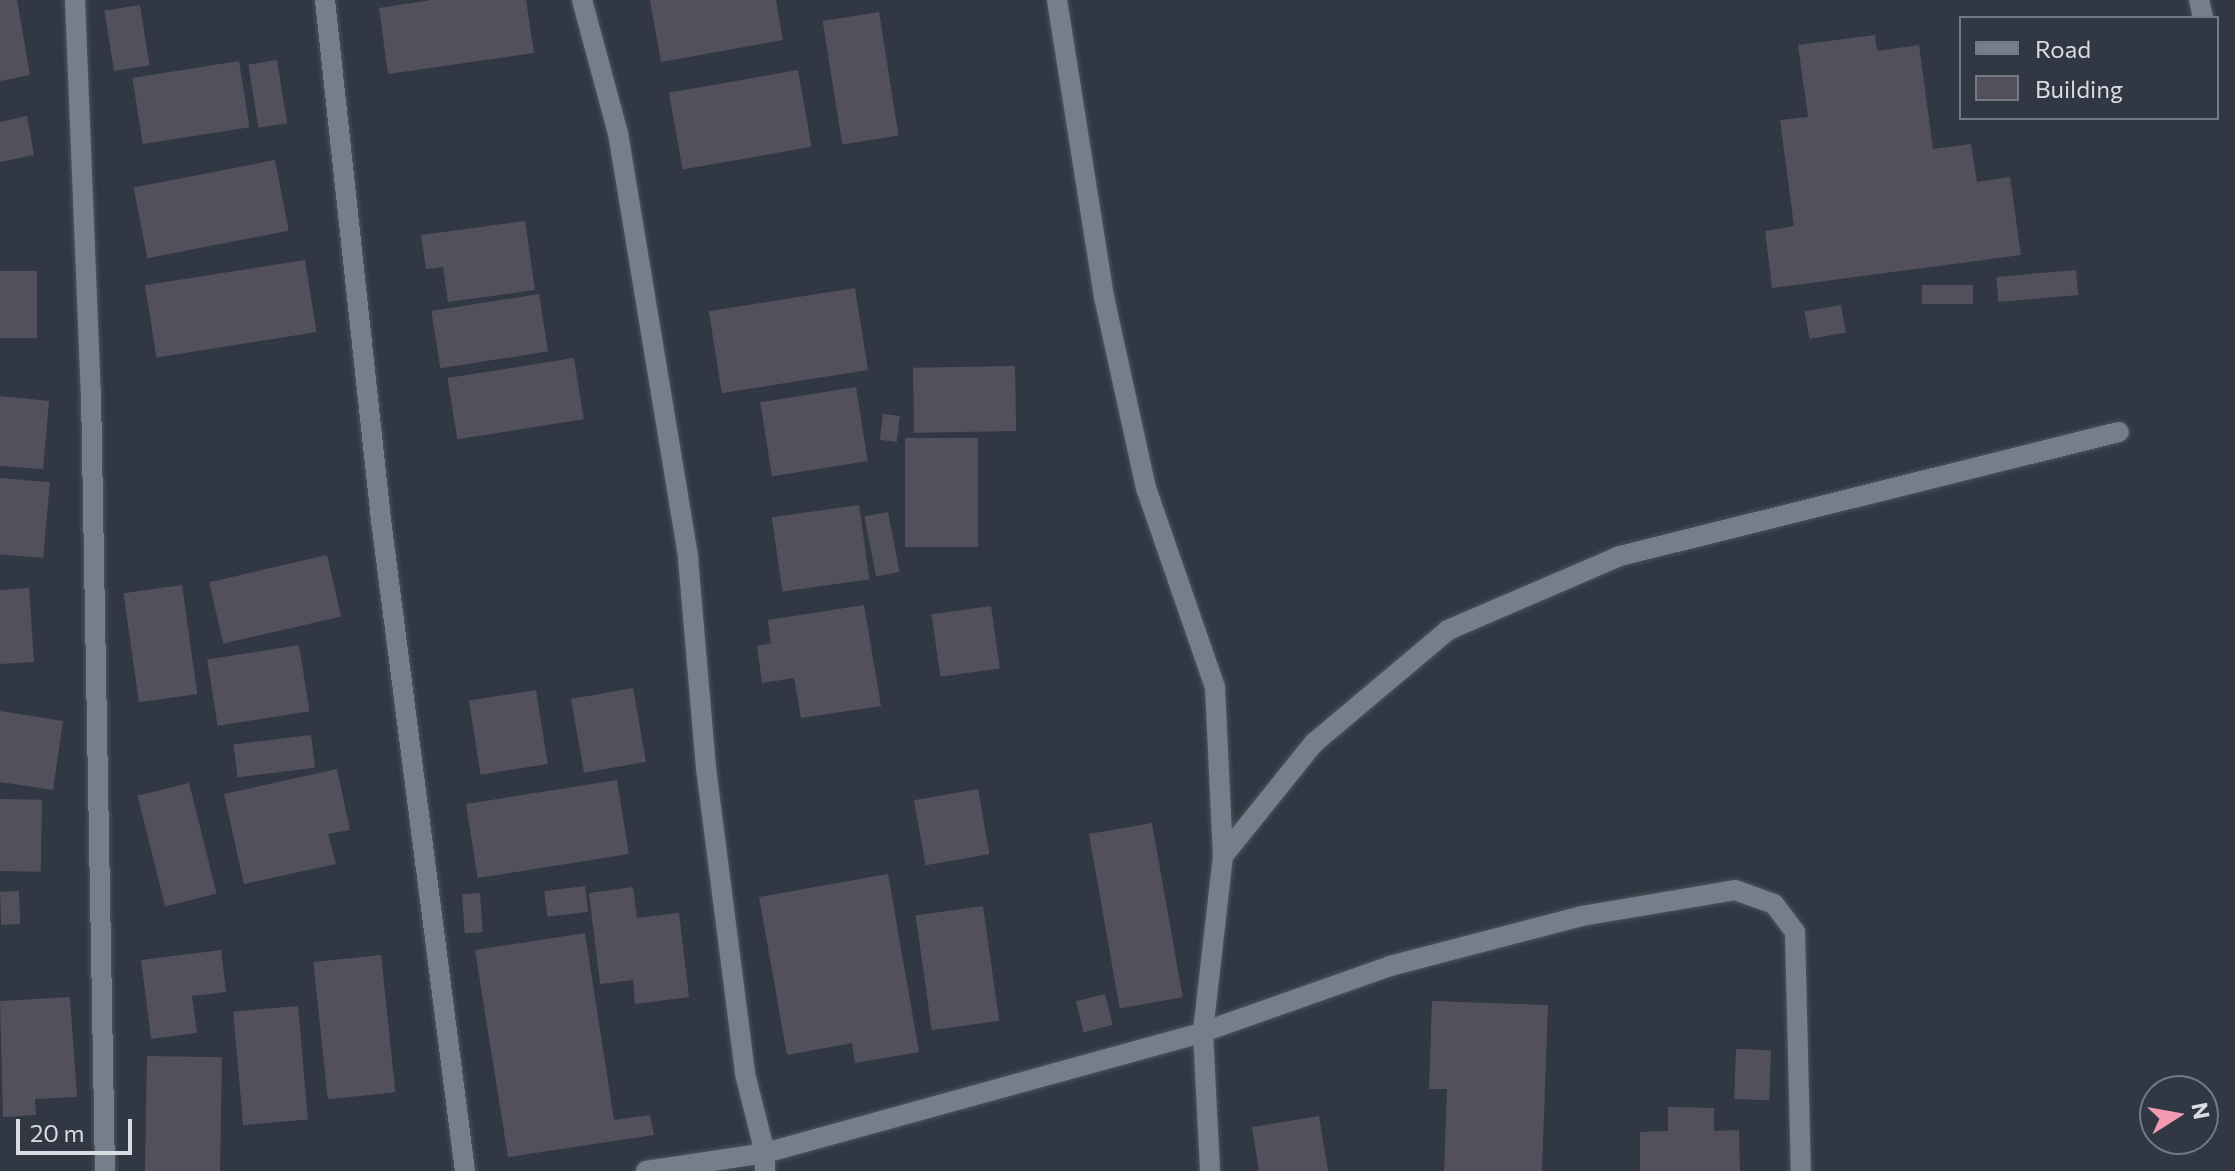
<!DOCTYPE html>
<style>
body{margin:0}
#map{position:relative;width:2235px;height:1171px;overflow:hidden;background:#313843;font-family:Commissioner,sans-serif}
div>[style]{position:absolute}
[style*='--x']{left:calc(var(--x)*1px);top:calc(var(--y)*1px);width:calc(var(--w)*1px);rotate:calc(var(--a)*1deg)}
.building>*{inset:0;background:#53505e;transform-origin:0 0}
.roads{filter:drop-shadow(0 0 2px #4e545d) drop-shadow(0 0 2px #4e545d)}
.minor>*{height:20px;margin:-10px;padding:0 10px;transform-origin:10px;border-radius:10px;background:#757e8a}
span{translate:-50% -50%;white-space:nowrap;text-align:center;line-height:1.15;-webkit-text-stroke:6px #313843;paint-order:stroke}
.legend{position:absolute;left:1959px;top:16px;width:260px;height:104px;box-sizing:border-box;background:#313843;border:2px solid #747a83;margin:0;padding:10px 14px;list-style:none;font-size:24px;color:#d8dde4}
.legend li{display:flex;align-items:center;gap:16px;height:40px}
.legend b{width:40px;border:2px solid #747a83}
.north{position:absolute;left:2139px;top:1075px;width:80px;height:80px;box-sizing:border-box;background:#313843;border:2px solid #747a83;border-radius:50%;rotate:79deg;font-size:22px;font-weight:700;line-height:32px;text-align:center;color:#d8dde4}
.north::after{content:'';display:block;margin:auto;width:28px;height:36px;background:#f19ab2;clip-path:polygon(50% 0,100% 100%,50% 72%,0 100%)}
.scale{position:absolute;left:16px;top:1119px;width:116px;height:36px;box-sizing:border-box;border:4px solid #d8dde4;border-top:0;padding-left:10px;font-size:24px;line-height:28px;white-space:nowrap;color:#d8dde4;-webkit-text-stroke:6px #313843;paint-order:stroke}
</style>
<div id="map">
<div class="building">
<div style="clip-path:polygon(0 0,17px 0,30px 75px,0 81px)"></div>
<div style="clip-path:polygon(431px 0,526px 0,534px 53px,388px 74px,379px 8px)"></div>
<div style="clip-path:polygon(650px 0,776px 0,783px 40px,661px 62px)"></div>
<div style="left:140px;top:5px;width:61px;height:36px;rotate:81deg"></div>
<div style="left:879px;top:12px;width:125px;height:57px;rotate:81deg"></div>
<div style="clip-path:polygon(1875px 35px,1877px 51px,1919px 45px,1933px 149px,1971px 144px,1977px 182px,2010px 177px,2021px 255px,1772px 288px,1765px 231px,1794px 226px,1780px 120px,1808px 117px,1798px 45px)"></div>
<div style="left:277px;top:60px;width:64px;height:29px;rotate:81deg"></div>
<div style="left:239px;top:61px;width:67px;height:108px;rotate:81deg"></div>
<div style="left:798px;top:70px;width:78px;height:131px;rotate:80deg"></div>
<div style="clip-path:polygon(27px 116px,34px 155px,0 162px,0 122px)"></div>
<div style="left:275px;top:160px;width:72px;height:144px;rotate:79deg"></div>
<div style="clip-path:polygon(525px 221px,535px 290px,448px 302px,443px 267px,426px 269px,421px 235px)"></div>
<div style="left:305px;top:260px;width:73px;height:162px;rotate:81deg"></div>
<div style="left:2076px;top:270px;width:25px;height:80px;rotate:85deg"></div>
<div style="left:0;top:271px;width:37px;height:67px"></div>
<div style="left:1973px;top:285px;width:19px;height:51px;rotate:90deg"></div>
<div style="left:855px;top:288px;width:83px;height:148px;rotate:81deg"></div>
<div style="left:539px;top:294px;width:58px;height:109px;rotate:81deg"></div>
<div style="left:1841px;top:305px;width:28px;height:37px;rotate:80deg"></div>
<div style="left:574px;top:358px;width:62px;height:128px;rotate:81deg"></div>
<div style="left:1015px;top:366px;width:65px;height:102px;rotate:89deg"></div>
<div style="left:856px;top:387px;width:75px;height:97px;rotate:81deg"></div>
<div style="clip-path:polygon(0 396px,49px 401px,43px 469px,0 466px)"></div>
<div style="left:883px;top:414px;width:17px;height:26px;rotate:7deg"></div>
<div style="left:905px;top:438px;width:73px;height:109px"></div>
<div style="left:0;top:478px;width:50px;height:76px;rotate:5deg"></div>
<div style="left:859px;top:505px;width:75px;height:88px;rotate:82deg"></div>
<div style="left:888px;top:512px;width:61px;height:24px;rotate:79deg"></div>
<div style="left:327px;top:555px;width:63px;height:121px;rotate:77deg"></div>
<div style="left:182px;top:585px;width:110px;height:59px;rotate:82deg"></div>
<div style="clip-path:polygon(29px 588px,34px 662px,0 664px,0 590px)"></div>
<div style="clip-path:polygon(864px 605px,881px 706px,801px 718px,794px 678px,762px 683px,757px 646px,771px 643px,768px 620px)"></div>
<div style="left:991px;top:606px;width:63px;height:60px;rotate:82deg"></div>
<div style="left:299px;top:645px;width:67px;height:93px;rotate:81deg"></div>
<div style="left:633px;top:688px;width:75px;height:63px;rotate:80deg"></div>
<div style="left:536px;top:690px;width:75px;height:68px;rotate:81deg"></div>
<div style="clip-path:polygon(0 711px,63px 721px,53px 790px,0 782px)"></div>
<div style="left:311px;top:735px;width:33px;height:78px;rotate:83deg"></div>
<div style="clip-path:polygon(337px 769px,350px 830px,328px 834px,336px 864px,244px 884px,224px 794px)"></div>
<div style="left:617px;top:780px;width:75px;height:153px;rotate:81deg"></div>
<div style="left:189px;top:783px;width:114px;height:53px;rotate:76deg"></div>
<div style="left:978px;top:789px;width:66px;height:65px;rotate:80deg"></div>
<div style="left:0;top:799px;width:42px;height:72px;rotate:1deg"></div>
<div style="left:1152px;top:823px;width:177px;height:64px;rotate:80deg"></div>
<div style="clip-path:polygon(888px 874px,919px 1052px,855px 1063px,852px 1043px,787px 1055px,759px 897px)"></div>
<div style="left:585px;top:886px;width:26px;height:41px;rotate:83deg"></div>
<div style="clip-path:polygon(633px 887px,637px 918px,679px 913px,689px 997px,635px 1004px,633px 980px,600px 984px,589px 893px)"></div>
<div style="left:19px;top:891px;width:33px;height:19px;rotate:88deg"></div>
<div style="left:480px;top:893px;width:39px;height:18px;rotate:86deg"></div>
<div style="left:983px;top:906px;width:116px;height:68px;rotate:82deg"></div>
<div style="clip-path:polygon(585px 933px,614px 1120px,650px 1115px,654px 1135px,508px 1157px,475px 950px)"></div>
<div style="clip-path:polygon(221px 950px,226px 992px,192px 996px,197px 1033px,151px 1039px,141px 960px)"></div>
<div style="left:381px;top:955px;width:138px;height:68px;rotate:84deg"></div>
<div style="left:1105px;top:994px;width:32px;height:30px;rotate:76deg"></div>
<div style="clip-path:polygon(70px 997px,77px 1097px,35px 1099px,36px 1115px,3px 1117px,0 1001px)"></div>
<div style="clip-path:polygon(1432px 1001px,1548px 1005px,1542px 1171px,1444px 1171px,1447px 1089px,1429px 1089px)"></div>
<div style="left:298px;top:1006px;width:114px;height:65px;rotate:85deg"></div>
<div style="left:1736px;top:1049px;width:35px;height:50px;rotate:2deg"></div>
<div style="left:147px;top:1056px;width:75px;height:115px;rotate:1deg"></div>
<div style="clip-path:polygon(1668px 1107px,1714px 1108px,1714px 1131px,1739px 1130px,1740px 1171px,1640px 1171px,1640px 1132px,1668px 1131px)"></div>
<div style="clip-path:polygon(1319px 1116px,1328px 1171px,1259px 1171px,1252px 1127px)"></div>
</div>
<div class="roads">
<div class="minor">
<div style="--x:75;--y:0;--w:393;--a:87.7"></div>
<div style="--x:91;--y:393;--w:778;--a:88.97"></div>
<div style="--x:325;--y:0;--w:523;--a:83.85"></div>
<div style="--x:381;--y:520;--w:656;--a:82.65"></div>
<div style="--x:582;--y:0;--w:138;--a:74.9"></div>
<div style="--x:618;--y:133;--w:431;--a:80.6"></div>
<div style="--x:688;--y:558;--w:211;--a:85.1"></div>
<div style="--x:706;--y:768;--w:308;--a:82.7"></div>
<div style="--x:745;--y:1074;--w:81;--a:75.8"></div>
<div style="--x:765;--y:1153;--w:18;--a:90"></div>
<div style="--x:1057;--y:0;--w:301;--a:81"></div>
<div style="--x:1104;--y:297;--w:196;--a:77.6"></div>
<div style="--x:1146;--y:488;--w:211;--a:70.9"></div>
<div style="--x:1215;--y:687;--w:169;--a:87.3"></div>
<div style="--x:1223;--y:856;--w:177;--a:96.5"></div>
<div style="--x:1203;--y:1032;--w:139;--a:87.1"></div>
<div style="--x:2199;--y:0;--w:18;--a:77"></div>
<div style="--x:1223;--y:856;--w:145;--a:-51.2"></div>
<div style="--x:1314;--y:743;--w:175;--a:-40.1"></div>
<div style="--x:1448;--y:630;--w:187;--a:-23.3"></div>
<div style="--x:1620;--y:556;--w:514;--a:-13.96"></div>
<div style="--x:646;--y:1171;--w:120;--a:-8.6"></div>
<div style="--x:765;--y:1153;--w:454;--a:-15.4"></div>
<div style="--x:1203;--y:1032;--w:198;--a:-19.4"></div>
<div style="--x:1390;--y:966;--w:198;--a:-14.6"></div>
<div style="--x:1582;--y:916;--w:155;--a:-9.6"></div>
<div style="--x:1735;--y:890;--w:41;--a:19.7"></div>
<div style="--x:1774;--y:904;--w:35;--a:53"></div>
<div style="--x:1795;--y:932;--w:239;--a:88.6"></div>
</div>
</div>
<ul class="legend">
<li><b style="height:10px;background:#757e8a"></b>Road</li>
<li><b style="height:22px;background:#53505e"></b>Building</li>
</ul>
<div class="north">N</div>
<div class="scale">20 m</div>
</div>
